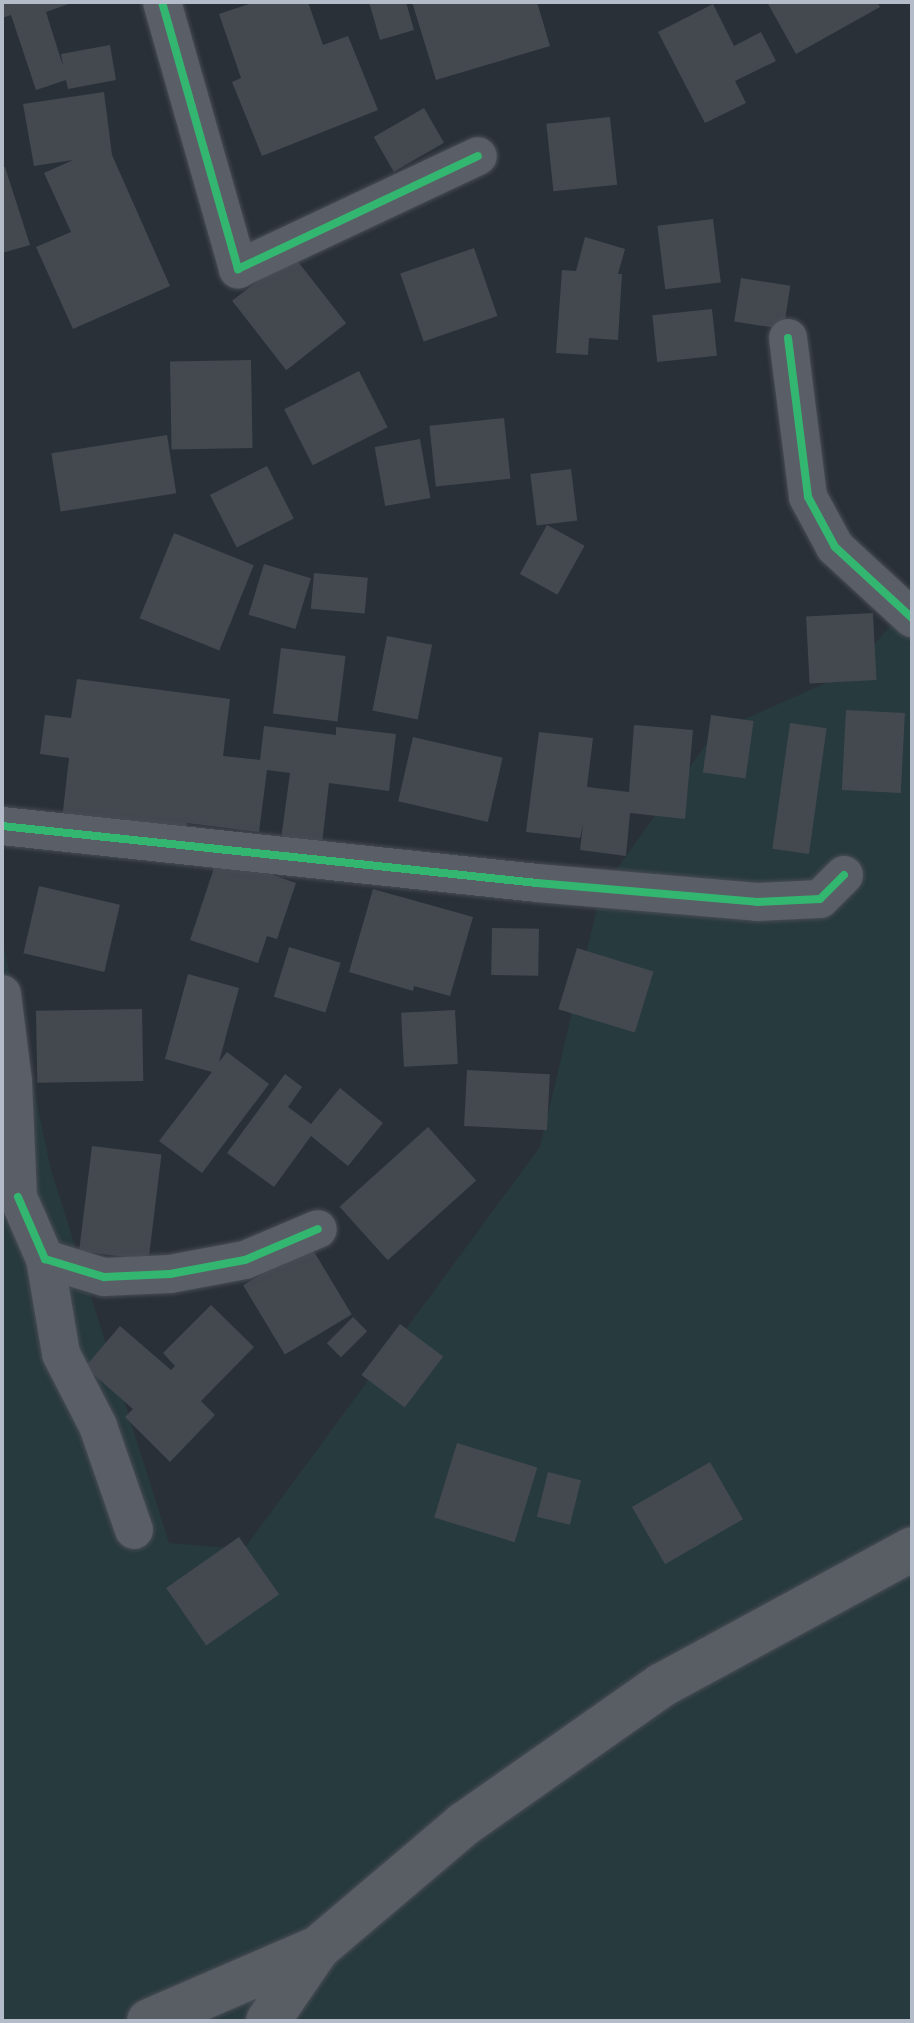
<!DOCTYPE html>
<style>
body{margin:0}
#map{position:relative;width:914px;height:2023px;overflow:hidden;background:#2a3038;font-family:Karla,sans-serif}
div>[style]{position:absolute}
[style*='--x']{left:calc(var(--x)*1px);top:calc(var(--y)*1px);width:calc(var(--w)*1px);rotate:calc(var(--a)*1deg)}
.green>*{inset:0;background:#273a3e}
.building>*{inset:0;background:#444950;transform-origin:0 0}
.roads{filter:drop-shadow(0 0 2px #484c53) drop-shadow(0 0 2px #484c53)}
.street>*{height:38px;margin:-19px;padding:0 19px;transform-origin:19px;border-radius:19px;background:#5a5e66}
.secondary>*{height:44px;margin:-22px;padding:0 22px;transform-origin:22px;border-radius:22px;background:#595d64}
.cycleway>*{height:8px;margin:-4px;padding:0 4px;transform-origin:4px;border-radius:4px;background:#33b770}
span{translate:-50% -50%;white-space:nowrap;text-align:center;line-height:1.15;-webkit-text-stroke:6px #1d2633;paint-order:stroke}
.frame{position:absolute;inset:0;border:4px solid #b4bcc9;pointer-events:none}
</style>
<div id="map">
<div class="green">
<div style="clip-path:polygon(912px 600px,912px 2021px,2px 2021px,2px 938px,51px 1170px,169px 1543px,244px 1549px,540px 1147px,601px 891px,715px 732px,851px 672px)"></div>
</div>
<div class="building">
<div style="clip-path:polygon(2px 2px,74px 2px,46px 12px,63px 66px,61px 54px,110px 45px,116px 80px,68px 89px,66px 80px,36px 90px,11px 15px,2px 18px)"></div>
<div style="clip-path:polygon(255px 2px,308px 2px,323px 45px,348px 36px,378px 110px,262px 156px,232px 82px,241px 78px,219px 14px)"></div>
<div style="clip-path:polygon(369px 2px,406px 2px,414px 30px,380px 40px)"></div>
<div style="clip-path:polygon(412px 2px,537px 2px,550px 46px,436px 80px)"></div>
<div style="clip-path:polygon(767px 2px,877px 2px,880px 7px,796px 54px)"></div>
<div style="clip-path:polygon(713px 4px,734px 46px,761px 32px,776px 61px,735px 81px,746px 103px,705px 123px,658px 32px)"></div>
<div style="clip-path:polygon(104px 92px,112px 155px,170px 286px,73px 329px,36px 247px,71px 232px,44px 173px,73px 160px,34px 166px,23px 104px)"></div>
<div style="left:424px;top:108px;width:40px;height:58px;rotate:60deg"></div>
<div style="left:610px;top:117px;width:68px;height:64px;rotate:84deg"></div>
<div style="clip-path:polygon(5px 167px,30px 245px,2px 253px,2px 168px)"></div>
<div style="left:713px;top:219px;width:64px;height:56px;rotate:83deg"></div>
<div style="clip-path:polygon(585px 237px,625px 249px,618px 274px,622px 274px,618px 340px,589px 338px,588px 355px,556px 353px,562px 270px,576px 271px)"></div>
<div style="left:474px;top:248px;width:72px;height:78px;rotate:71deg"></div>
<div style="left:292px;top:254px;width:88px;height:76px;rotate:52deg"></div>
<div style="left:741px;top:278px;width:50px;height:44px;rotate:9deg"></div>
<div style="left:712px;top:309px;width:47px;height:60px;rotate:84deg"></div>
<div style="left:251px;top:360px;width:88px;height:81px;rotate:89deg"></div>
<div style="left:359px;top:371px;width:63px;height:84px;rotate:63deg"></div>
<div style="left:504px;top:418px;width:61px;height:75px;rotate:84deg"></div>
<div style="left:167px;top:435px;width:59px;height:117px;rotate:81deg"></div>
<div style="left:420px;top:439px;width:60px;height:46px;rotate:80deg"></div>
<div style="left:267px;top:466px;width:59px;height:64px;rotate:63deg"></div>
<div style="left:571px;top:469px;width:52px;height:41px;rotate:83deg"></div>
<div style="left:547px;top:525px;width:43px;height:56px;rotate:29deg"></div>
<div style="left:174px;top:533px;width:86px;height:92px;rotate:22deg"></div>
<div style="left:264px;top:564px;width:49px;height:53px;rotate:17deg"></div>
<div style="left:314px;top:573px;width:54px;height:36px;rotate:5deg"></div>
<div style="left:873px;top:613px;width:67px;height:67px;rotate:87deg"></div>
<div style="left:387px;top:636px;width:46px;height:76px;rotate:11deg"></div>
<div style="left:281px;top:648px;width:65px;height:66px;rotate:7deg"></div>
<div style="clip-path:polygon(77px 679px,230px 699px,223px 756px,260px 760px,264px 726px,336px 735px,336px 727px,396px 734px,389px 791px,329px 783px,322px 844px,281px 839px,290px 773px,267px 770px,259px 832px,187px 823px,186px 836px,62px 820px,69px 758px,40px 754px,45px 715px,71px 718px)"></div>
<div style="left:846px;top:710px;width:59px;height:80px;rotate:3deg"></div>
<div style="left:711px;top:715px;width:43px;height:58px;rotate:8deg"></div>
<div style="left:790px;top:723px;width:37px;height:127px;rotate:8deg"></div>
<div style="clip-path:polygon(634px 725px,693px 730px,685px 819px,630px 813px,626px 856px,580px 850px,583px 824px,580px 838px,526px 832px,539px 732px,593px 738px,587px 787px,629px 792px)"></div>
<div style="left:413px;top:737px;width:92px;height:66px;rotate:13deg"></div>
<div style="clip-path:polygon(218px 856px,296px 883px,277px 939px,267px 936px,258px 963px,190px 940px)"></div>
<div style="left:39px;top:886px;width:83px;height:69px;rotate:13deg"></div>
<div style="clip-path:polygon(373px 889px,473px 917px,450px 996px,414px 986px,413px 991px,349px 972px)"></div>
<div style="left:492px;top:928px;width:47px;height:47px;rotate:1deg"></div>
<div style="left:289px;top:947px;width:54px;height:52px;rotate:17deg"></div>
<div style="left:577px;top:948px;width:80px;height:64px;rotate:17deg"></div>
<div style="clip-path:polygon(188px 974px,239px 988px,219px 1062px,227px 1052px,269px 1084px,202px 1173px,159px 1141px,212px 1072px,165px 1059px)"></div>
<div style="left:142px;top:1009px;width:72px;height:106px;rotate:89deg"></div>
<div style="left:455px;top:1010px;width:54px;height:54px;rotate:87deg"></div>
<div style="left:467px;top:1070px;width:83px;height:56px;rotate:3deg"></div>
<div style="clip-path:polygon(285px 1074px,302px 1087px,288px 1107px,311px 1124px,340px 1088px,383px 1123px,348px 1166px,311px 1136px,274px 1187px,227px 1153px)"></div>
<div style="left:428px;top:1127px;width:72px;height:119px;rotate:48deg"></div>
<div style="left:92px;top:1146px;width:70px;height:106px;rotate:7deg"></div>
<div style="left:310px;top:1245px;width:81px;height:78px;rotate:59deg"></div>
<div style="clip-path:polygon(211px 1305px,254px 1347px,201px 1401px,215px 1415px,170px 1462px,125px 1417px,133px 1409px,85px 1367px,120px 1326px,171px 1370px,175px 1366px,163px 1353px)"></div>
<div style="left:353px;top:1317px;width:20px;height:37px;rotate:45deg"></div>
<div style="left:400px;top:1324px;width:54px;height:64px;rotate:37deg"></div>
<div style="left:457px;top:1443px;width:84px;height:78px;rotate:17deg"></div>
<div style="left:710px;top:1462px;width:66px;height:90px;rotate:60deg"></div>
<div style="left:548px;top:1472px;width:34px;height:46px;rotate:14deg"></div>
<div style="left:239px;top:1537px;width:70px;height:89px;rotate:55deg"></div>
</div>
<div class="roads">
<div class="street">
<div style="--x:162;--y:2;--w:278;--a:74.1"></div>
<div style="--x:238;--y:269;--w:265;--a:-25.2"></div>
<div style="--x:788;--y:338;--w:160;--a:82.8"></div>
<div style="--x:808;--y:497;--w:57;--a:61.6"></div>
<div style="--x:835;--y:547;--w:105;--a:42.7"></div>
<div style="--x:2;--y:826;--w:538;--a:6.08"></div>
<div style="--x:537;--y:883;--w:221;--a:4.9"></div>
<div style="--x:757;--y:902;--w:63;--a:-2.7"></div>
<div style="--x:820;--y:899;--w:34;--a:-45"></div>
<div style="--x:2;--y:994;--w:88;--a:82.8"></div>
<div style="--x:13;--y:1081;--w:116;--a:87.5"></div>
<div style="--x:18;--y:1197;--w:17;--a:-163"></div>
<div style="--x:18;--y:1197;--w:68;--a:66.5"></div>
<div style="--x:45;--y:1259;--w:62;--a:17"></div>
<div style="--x:104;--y:1277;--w:66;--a:-2.6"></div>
<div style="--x:170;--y:1274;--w:76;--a:-10.6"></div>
<div style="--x:245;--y:1260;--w:79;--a:-23"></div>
<div style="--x:45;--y:1259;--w:96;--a:80.4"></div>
<div style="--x:61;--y:1354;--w:81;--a:62.8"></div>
<div style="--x:98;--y:1426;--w:110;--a:70.9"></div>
</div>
<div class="secondary">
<div style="--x:149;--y:2021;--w:184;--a:-23.4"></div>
<div style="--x:318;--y:1948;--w:192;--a:-40.3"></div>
<div style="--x:464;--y:1824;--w:242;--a:-35.1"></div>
<div style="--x:662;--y:1685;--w:285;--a:-28.5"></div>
<div style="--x:268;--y:2021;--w:88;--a:-55.6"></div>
</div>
</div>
<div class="cycleway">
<div style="--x:162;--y:2;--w:278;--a:74.1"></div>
<div style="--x:238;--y:269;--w:265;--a:-25.2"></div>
<div style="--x:788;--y:338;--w:160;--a:82.8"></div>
<div style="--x:808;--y:497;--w:57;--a:61.6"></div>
<div style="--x:835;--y:547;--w:105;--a:42.7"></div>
<div style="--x:2;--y:826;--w:538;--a:6.08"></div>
<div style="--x:537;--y:883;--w:221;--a:4.9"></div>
<div style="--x:757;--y:902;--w:63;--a:-2.7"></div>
<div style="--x:820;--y:899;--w:34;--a:-45"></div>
<div style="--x:18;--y:1197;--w:68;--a:66.5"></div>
<div style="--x:45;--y:1259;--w:62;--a:17"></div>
<div style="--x:104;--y:1277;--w:66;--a:-2.6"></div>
<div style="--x:170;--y:1274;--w:76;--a:-10.6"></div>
<div style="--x:245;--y:1260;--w:79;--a:-23"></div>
</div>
<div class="frame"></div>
</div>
